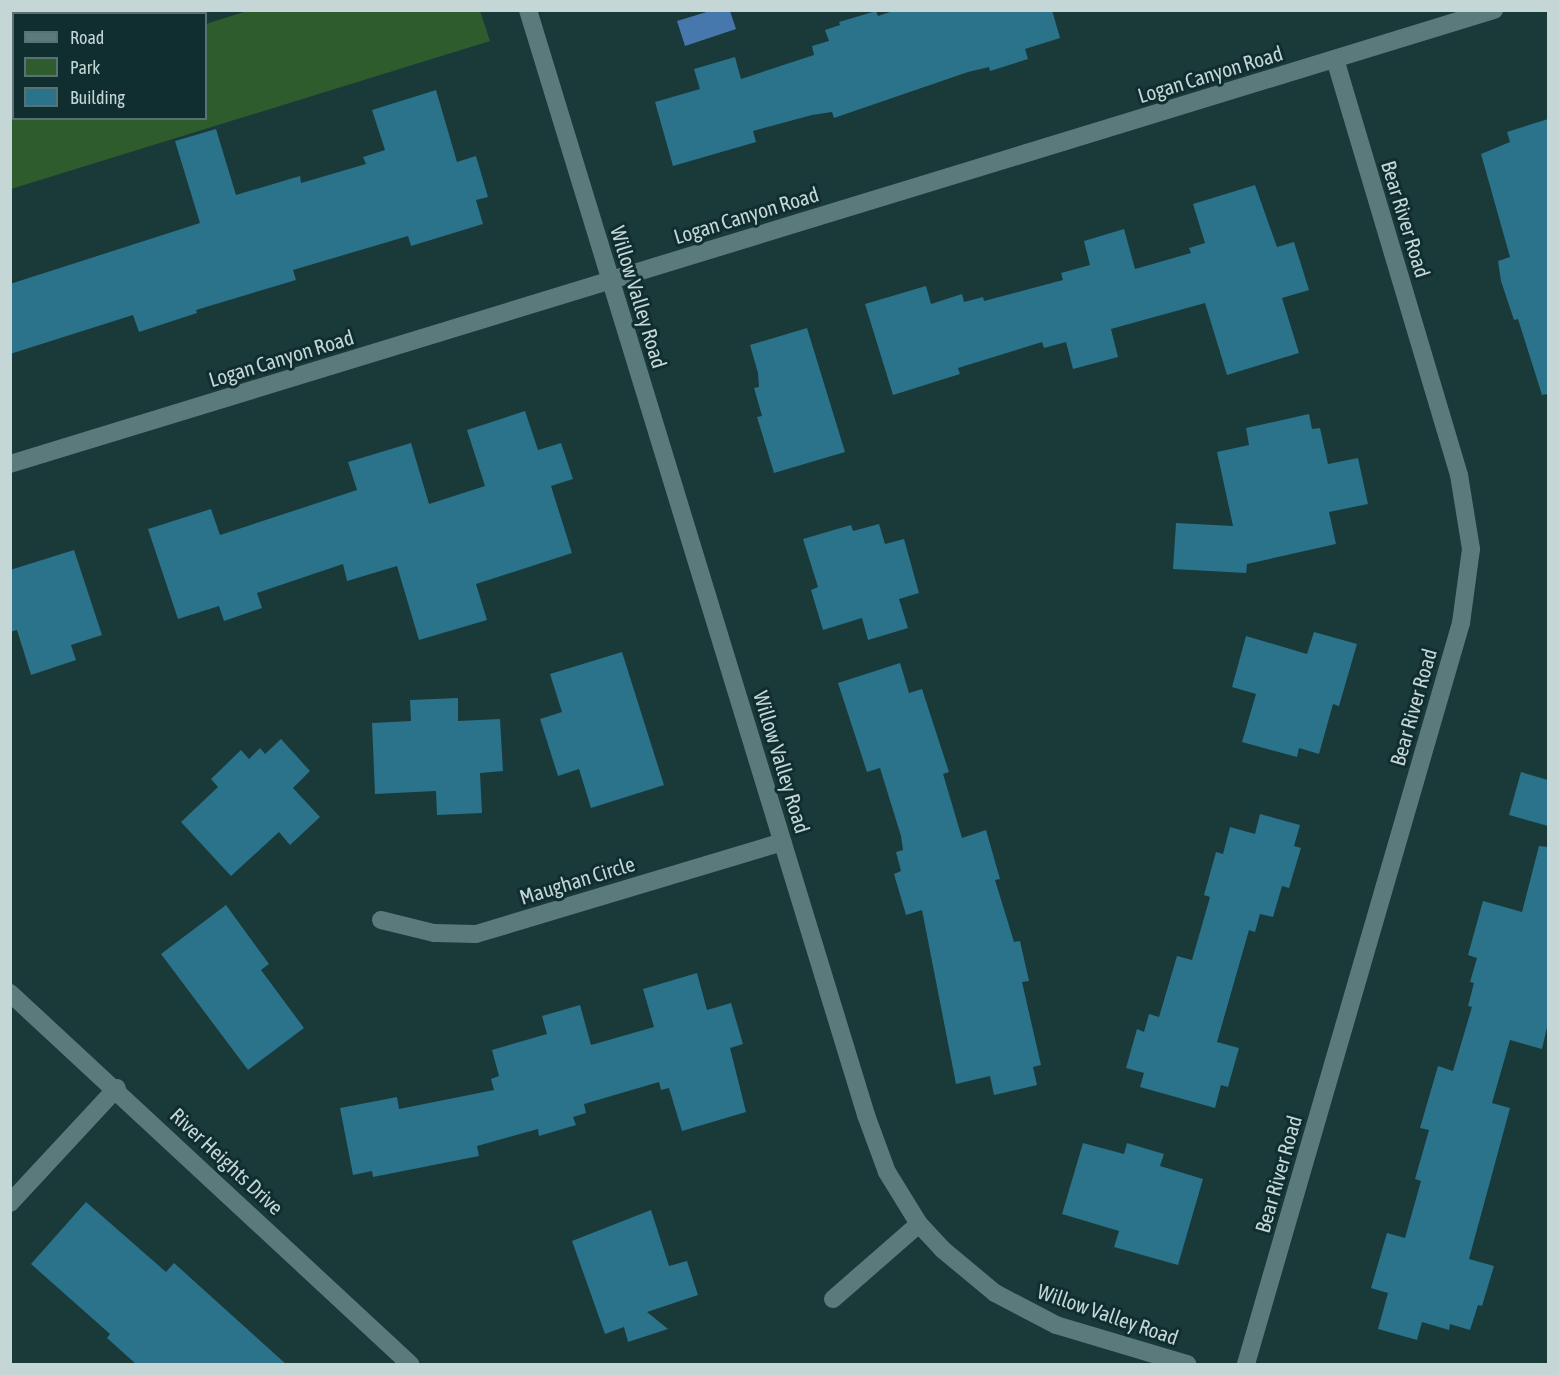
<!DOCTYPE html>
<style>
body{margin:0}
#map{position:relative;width:1559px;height:1375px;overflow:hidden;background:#1a3939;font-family:"Asap Condensed",sans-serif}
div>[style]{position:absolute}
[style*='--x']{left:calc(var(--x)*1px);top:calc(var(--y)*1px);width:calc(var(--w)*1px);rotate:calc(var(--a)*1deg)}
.green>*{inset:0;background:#2e5c2d}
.water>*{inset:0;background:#4678ae}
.building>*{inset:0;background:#2b728b}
.street>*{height:18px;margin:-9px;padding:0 9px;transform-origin:9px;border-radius:9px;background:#5b7a7b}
.secondary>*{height:18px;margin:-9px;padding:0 9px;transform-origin:9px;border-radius:9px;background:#5b7a7b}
span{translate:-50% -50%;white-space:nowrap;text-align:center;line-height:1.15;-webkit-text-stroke:6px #102e2f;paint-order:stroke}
.street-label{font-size:21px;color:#c5d6d6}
.frame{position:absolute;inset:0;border:12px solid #c5d6d6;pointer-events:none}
.legend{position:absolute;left:12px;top:12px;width:195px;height:108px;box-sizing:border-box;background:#102e2f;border:2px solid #587172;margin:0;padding:8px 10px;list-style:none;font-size:18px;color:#c5d6d6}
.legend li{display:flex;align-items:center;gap:12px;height:30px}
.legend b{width:30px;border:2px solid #587172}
</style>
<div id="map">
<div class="green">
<div style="clip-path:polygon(250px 10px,480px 11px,490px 41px,11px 189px,11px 83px,13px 82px,14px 118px,206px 118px,206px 24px)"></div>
</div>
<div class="water">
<div style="clip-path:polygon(710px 11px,730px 11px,736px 29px,685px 46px,677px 21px)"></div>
</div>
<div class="building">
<div style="clip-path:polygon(896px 10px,1052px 10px,1060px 38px,1025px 49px,1028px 59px,990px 71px,989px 67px,968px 72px,834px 118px,832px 112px,812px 115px,753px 131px,756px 142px,673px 166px,655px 102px,700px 89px,694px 69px,735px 57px,741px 79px,814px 55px,812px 46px,829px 41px,825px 30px,840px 25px,839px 22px,876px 11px,878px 16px)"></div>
<div style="clip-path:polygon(436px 90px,457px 162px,476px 156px,488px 197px,476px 200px,483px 224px,411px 246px,408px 236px,293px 270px,296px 280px,196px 310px,197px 313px,139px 332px,133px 315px,10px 354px,10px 284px,200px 223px,175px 141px,216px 129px,236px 195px,300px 176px,301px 183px,366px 164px,363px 157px,385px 150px,372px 110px)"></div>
<div style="clip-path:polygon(1548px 119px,1548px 394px,1542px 395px,1518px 319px,1514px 320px,1501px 281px,1498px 261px,1510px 257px,1481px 154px,1510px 142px,1507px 132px)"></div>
<div style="clip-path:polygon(1255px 185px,1277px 247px,1294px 242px,1309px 290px,1282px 298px,1299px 353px,1227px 375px,1205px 303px,1111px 329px,1118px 357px,1073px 369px,1066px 342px,1044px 348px,1042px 342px,958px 368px,960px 374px,893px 395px,865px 304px,926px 286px,931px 304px,962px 294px,964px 302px,983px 297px,984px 301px,1063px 280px,1061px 273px,1090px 265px,1084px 241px,1124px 229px,1135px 269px,1191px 253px,1189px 248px,1205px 243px,1193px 204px)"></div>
<div style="clip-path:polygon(807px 328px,845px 452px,774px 473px,757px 417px,762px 416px,754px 388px,759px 387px,758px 373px,750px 345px)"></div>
<div style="clip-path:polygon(525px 411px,538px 450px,561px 443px,573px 479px,551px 486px,572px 553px,476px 584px,487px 620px,419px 640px,397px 566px,347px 581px,343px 564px,257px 593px,262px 608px,224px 621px,219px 606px,178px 619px,148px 529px,211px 509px,220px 535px,357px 490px,348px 462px,411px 443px,429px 504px,485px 486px,467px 430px)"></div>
<div style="clip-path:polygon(1309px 414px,1312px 429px,1320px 428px,1328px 464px,1358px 458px,1368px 504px,1329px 512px,1336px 544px,1247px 564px,1246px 573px,1173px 569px,1176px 523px,1233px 526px,1217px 452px,1249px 445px,1246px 428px)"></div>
<div style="clip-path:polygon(879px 524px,885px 544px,904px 539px,919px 593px,899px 599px,908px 628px,868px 640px,862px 618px,823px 630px,811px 590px,818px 587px,803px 539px,851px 525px,853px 531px)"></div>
<div style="clip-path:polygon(74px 550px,102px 635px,71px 645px,76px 660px,31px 675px,17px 630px,10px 632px,10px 570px)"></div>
<div style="clip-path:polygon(1314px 632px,1357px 644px,1339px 706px,1333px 704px,1319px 754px,1299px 748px,1297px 757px,1242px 742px,1256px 694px,1232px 687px,1246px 636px,1307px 654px)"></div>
<div style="clip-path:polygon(622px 652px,664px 785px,591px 808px,579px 769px,558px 776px,540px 719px,562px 712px,550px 674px)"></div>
<div style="clip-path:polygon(900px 663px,909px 693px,922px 689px,949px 772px,943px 774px,962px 838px,986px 830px,1000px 879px,995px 880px,1014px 942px,1020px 941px,1029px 981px,1022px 982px,1041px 1065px,1033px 1067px,1037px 1085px,994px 1095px,990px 1076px,956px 1084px,922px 910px,906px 915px,894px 874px,901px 871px,896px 852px,903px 850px,901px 836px,880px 768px,867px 772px,838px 683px)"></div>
<div style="clip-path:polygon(458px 698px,458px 721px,500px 719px,503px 771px,480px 773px,482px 813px,437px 815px,436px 791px,375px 794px,372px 723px,411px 721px,410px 700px)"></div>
<div style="clip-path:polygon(281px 739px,310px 771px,293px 788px,320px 817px,290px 845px,279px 832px,231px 876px,181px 822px,218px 787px,211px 779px,241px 750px,249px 759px,260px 748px,265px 754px)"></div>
<div style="clip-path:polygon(1521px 772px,1548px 780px,1548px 826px,1509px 815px)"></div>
<div style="clip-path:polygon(1260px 814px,1300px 825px,1294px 846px,1301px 848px,1289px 888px,1282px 886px,1273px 917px,1260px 914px,1255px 932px,1249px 930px,1217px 1042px,1239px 1048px,1228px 1087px,1221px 1085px,1215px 1108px,1140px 1087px,1144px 1073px,1126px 1068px,1137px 1029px,1144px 1032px,1149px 1014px,1159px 1017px,1177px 956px,1192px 960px,1210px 897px,1204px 895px,1216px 852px,1223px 854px,1230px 827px,1255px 834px)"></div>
<div style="clip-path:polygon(1539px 846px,1548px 847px,1548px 1023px,1542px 1049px,1510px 1040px,1492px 1103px,1510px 1108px,1469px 1259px,1494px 1266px,1482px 1306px,1478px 1305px,1470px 1330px,1450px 1324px,1449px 1330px,1422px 1322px,1417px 1340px,1378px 1329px,1388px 1293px,1371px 1288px,1387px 1233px,1405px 1238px,1421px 1181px,1415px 1179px,1429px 1130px,1420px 1128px,1438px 1066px,1453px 1071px,1472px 1007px,1468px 1006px,1474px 983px,1470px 982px,1477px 958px,1468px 955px,1483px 901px,1522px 912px)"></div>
<div style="clip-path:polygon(226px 905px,269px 964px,261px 970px,304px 1028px,248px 1070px,161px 954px)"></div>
<div style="clip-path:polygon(697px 973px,707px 1010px,731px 1003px,743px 1044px,730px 1048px,746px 1112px,682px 1131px,669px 1088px,661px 1090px,659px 1082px,584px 1104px,586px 1113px,573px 1117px,576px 1125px,539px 1136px,538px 1129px,477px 1146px,479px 1156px,373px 1177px,372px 1171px,353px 1175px,340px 1108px,397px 1097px,399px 1109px,494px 1090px,491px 1079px,499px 1076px,492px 1050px,547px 1034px,542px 1016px,580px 1005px,591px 1045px,654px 1027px,643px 989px)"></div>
<div style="clip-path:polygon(1083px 1143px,1124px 1154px,1127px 1143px,1164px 1154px,1160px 1166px,1203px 1179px,1178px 1265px,1114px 1247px,1119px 1231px,1062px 1214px)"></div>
<div style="clip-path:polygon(86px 1202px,166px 1272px,174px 1263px,287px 1365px,137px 1365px,107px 1338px,110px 1334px,31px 1264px)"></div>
<div style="clip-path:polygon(651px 1210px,669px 1266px,687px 1261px,698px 1295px,647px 1312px,668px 1329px,628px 1342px,624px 1327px,605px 1334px,572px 1241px)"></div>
</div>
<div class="street">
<div style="--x:528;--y:10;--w:1156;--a:72.99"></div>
<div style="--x:866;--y:1115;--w:61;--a:69.8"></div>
<div style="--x:887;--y:1172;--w:61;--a:58.4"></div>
<div style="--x:919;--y:1224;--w:34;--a:47"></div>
<div style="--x:942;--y:1249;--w:69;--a:39.7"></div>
<div style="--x:995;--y:1293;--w:69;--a:27.7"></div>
<div style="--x:1056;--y:1325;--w:137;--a:16.6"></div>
<div style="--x:10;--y:464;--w:1552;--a:-17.01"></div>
<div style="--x:381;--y:920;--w:55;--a:13.8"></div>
<div style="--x:434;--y:933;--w:42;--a:1.4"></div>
<div style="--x:476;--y:934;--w:320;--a:-16.7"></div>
<div style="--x:10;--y:1203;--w:157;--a:-47.1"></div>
<div style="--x:833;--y:1299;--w:114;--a:-41.1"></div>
<div style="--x:1246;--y:1364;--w:772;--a:-73.82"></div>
<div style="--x:1461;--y:623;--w:75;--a:-82.3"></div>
<div style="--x:1471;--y:549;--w:75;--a:-99.2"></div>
<div style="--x:1459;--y:475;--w:434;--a:-106.6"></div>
</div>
<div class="secondary">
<div style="--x:10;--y:993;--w:546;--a:42.85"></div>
</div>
<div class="street-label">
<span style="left:1210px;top:74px;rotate:-17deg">Logan Canyon Road</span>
<span style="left:746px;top:215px;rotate:-17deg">Logan Canyon Road</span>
<span style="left:1406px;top:219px;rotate:73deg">Bear River Road</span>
<span style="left:639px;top:297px;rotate:73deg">Willow Valley Road</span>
<span style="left:281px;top:358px;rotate:-17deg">Logan Canyon Road</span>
<span style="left:1413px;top:707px;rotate:-74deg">Bear River Road</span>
<span style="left:782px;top:762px;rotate:73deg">Willow Valley Road</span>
<span style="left:577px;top:880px;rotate:-17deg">Maughan Circle</span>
<span style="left:227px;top:1161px;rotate:43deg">River Heights Drive</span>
<span style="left:1278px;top:1174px;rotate:-74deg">Bear River Road</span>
<span style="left:1108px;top:1314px;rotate:19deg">Willow Valley Road</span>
</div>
<div class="frame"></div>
<ul class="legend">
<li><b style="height:8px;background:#5b7a7b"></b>Road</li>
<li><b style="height:16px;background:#2e5c2d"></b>Park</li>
<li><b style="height:16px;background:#2b728b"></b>Building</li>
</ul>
</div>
